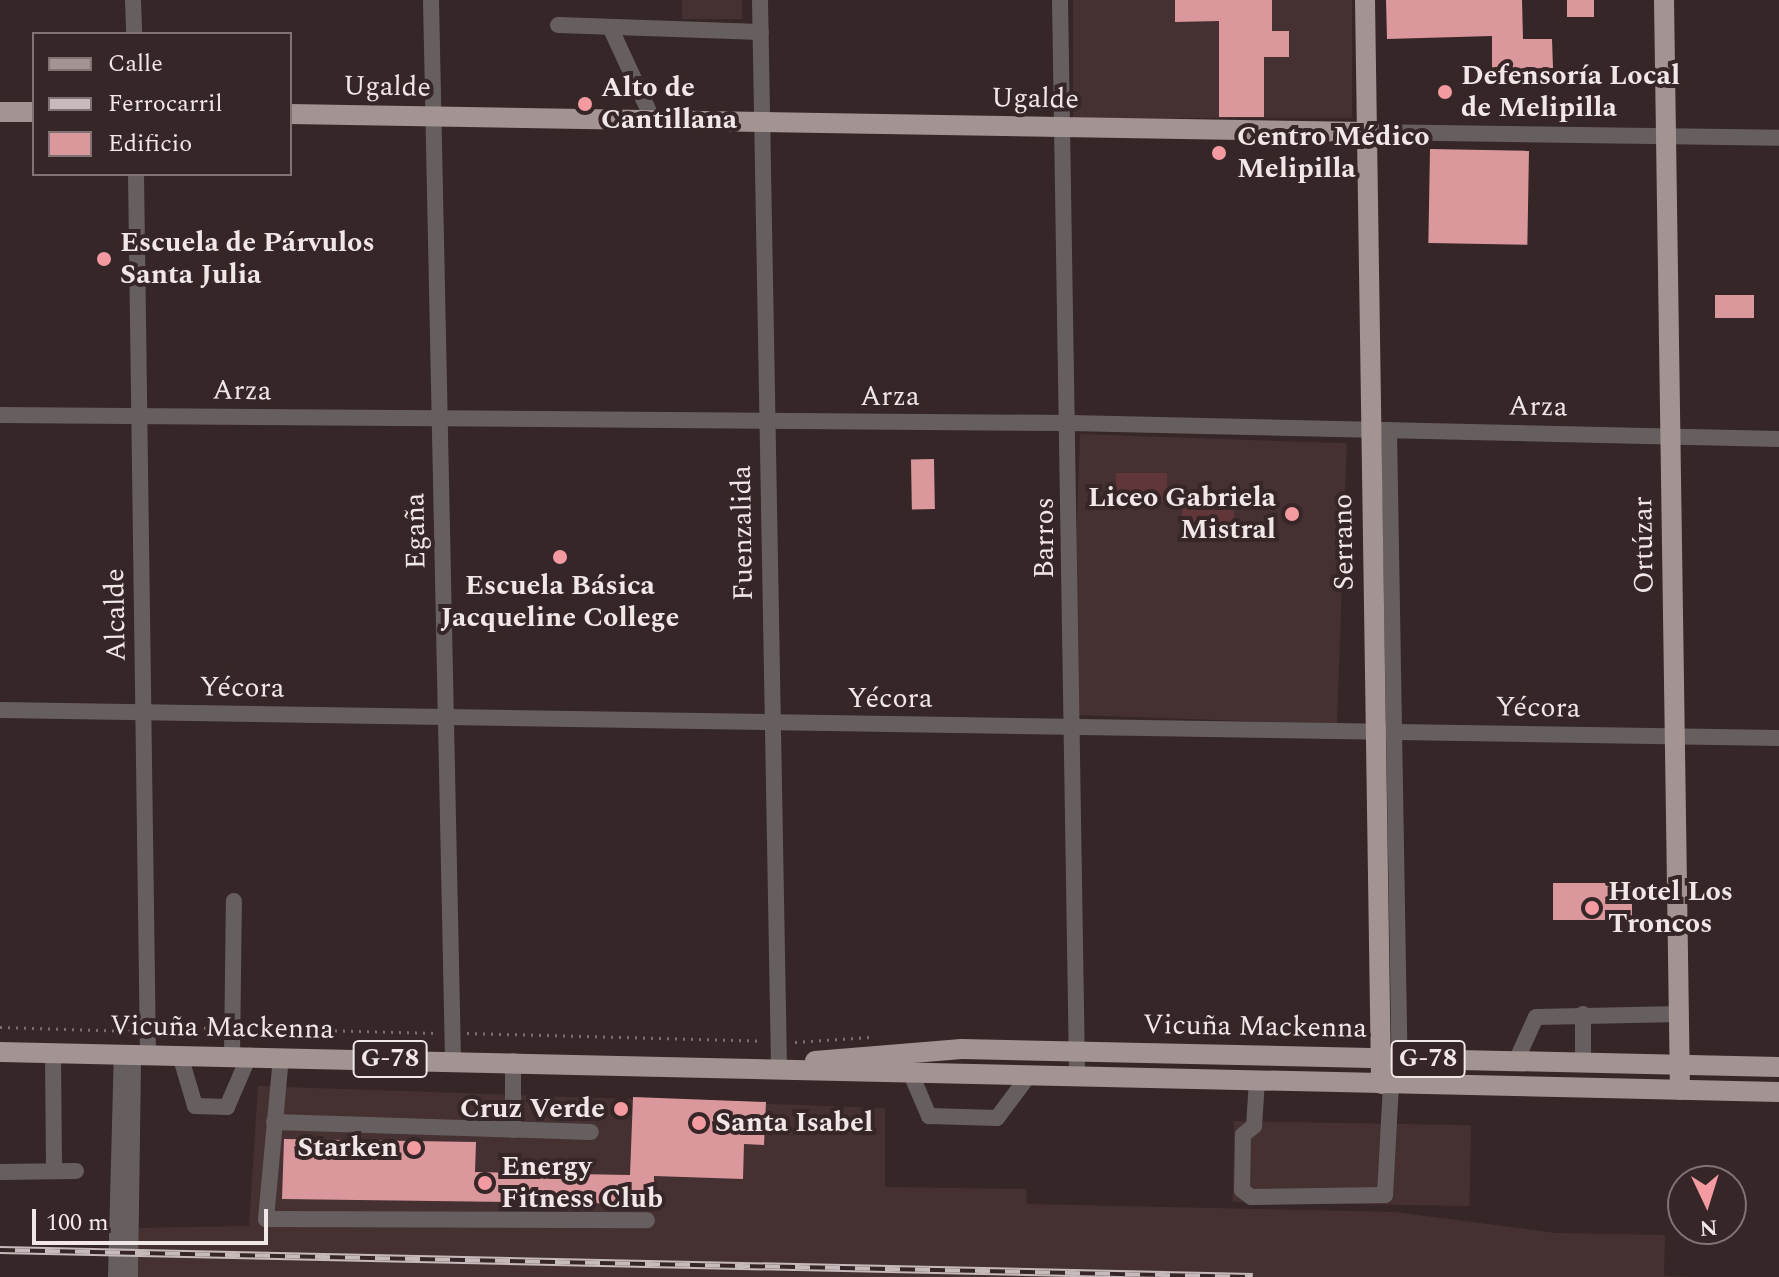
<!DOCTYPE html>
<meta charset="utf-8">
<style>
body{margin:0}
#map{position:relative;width:1779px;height:1277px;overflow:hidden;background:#362627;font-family:Spectral,serif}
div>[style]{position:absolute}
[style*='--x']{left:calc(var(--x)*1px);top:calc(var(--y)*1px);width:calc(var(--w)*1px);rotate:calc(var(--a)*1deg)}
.built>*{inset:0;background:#463132;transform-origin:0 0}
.green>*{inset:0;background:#603639;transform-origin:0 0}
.building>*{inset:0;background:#db989c;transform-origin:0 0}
.path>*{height:3px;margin-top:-1.5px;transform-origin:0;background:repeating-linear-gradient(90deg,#7c6e6f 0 2px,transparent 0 8px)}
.minor>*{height:16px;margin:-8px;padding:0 8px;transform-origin:8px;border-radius:8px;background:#675f5f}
.major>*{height:20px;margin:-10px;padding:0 10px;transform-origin:10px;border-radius:10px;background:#a49393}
.rail>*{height:8px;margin-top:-4px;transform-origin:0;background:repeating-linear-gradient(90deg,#362627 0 15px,#c6baba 0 30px);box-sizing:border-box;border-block:2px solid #c6baba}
.dots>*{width:22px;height:22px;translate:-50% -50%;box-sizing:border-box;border:4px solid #362627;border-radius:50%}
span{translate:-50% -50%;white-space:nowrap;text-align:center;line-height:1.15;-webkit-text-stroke:8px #362627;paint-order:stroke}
.shield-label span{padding:2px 6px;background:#362627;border:2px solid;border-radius:6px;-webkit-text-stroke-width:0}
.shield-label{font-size:26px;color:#f2e7e7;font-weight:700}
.poi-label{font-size:28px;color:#f2e7e7;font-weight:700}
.left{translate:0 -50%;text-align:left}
.right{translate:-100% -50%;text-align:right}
.street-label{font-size:28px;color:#f2e7e7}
.legend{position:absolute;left:32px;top:32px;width:260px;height:144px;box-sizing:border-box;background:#362627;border:2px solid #817374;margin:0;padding:10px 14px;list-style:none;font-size:24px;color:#f2e7e7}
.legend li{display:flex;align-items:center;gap:16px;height:40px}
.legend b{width:40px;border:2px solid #817374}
.north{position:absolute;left:1667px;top:1165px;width:80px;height:80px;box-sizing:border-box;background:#362627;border:2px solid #817374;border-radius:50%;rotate:176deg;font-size:22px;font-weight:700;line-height:32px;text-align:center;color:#f2e7e7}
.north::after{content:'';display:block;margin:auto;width:28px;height:36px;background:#f49aa1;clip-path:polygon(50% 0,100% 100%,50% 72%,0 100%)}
.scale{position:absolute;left:32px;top:1209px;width:236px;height:36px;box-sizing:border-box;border:4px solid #f2e7e7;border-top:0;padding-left:10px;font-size:24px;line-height:28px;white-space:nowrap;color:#f2e7e7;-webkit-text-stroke:6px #362627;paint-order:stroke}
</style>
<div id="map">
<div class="built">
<div style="left:682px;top:0;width:60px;height:19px"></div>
<div style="left:1073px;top:0;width:279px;height:118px"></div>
<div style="left:1080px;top:434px;width:267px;height:281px;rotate:2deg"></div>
<div style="clip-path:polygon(258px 1086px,885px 1108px,885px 1187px,1026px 1189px,1027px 1204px,1395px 1212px,1557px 1233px,1665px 1235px,1664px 1276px,1696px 1277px,138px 1277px,139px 1228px,249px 1226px)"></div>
<div style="left:1234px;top:1121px;width:237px;height:81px;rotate:1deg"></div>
</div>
<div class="green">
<div style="left:1116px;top:473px;width:51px;height:29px"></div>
<div style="left:1182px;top:493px;width:52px;height:30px"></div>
</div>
<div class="building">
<div style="clip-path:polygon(1175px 0,1272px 0,1272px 31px,1289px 31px,1289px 57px,1264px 57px,1264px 117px,1219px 117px,1219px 21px,1175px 22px)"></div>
<div style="clip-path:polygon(1386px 0,1522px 0,1523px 39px,1552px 39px,1553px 68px,1492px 69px,1492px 36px,1387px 39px)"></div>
<div style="left:1567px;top:0;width:27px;height:17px"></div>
<div style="left:1430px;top:149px;width:99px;height:94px;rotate:1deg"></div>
<div style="left:1715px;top:295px;width:39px;height:23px"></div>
<div style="left:934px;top:459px;width:50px;height:23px;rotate:89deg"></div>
<div style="left:1553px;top:883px;width:79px;height:37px"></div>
<div style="clip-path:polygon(633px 1097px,766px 1102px,764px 1145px,744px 1144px,743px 1179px,654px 1176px,654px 1204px,282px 1199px,284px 1139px,476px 1142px,475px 1172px,630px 1175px)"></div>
</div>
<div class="path">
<div style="--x:0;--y:1027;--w:132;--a:1.7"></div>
<div style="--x:247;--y:1028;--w:188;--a:1.5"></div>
<div style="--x:164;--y:1031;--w:51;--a:-4.5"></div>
<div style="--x:467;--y:1033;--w:296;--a:1.5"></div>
<div style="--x:795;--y:1042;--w:76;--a:-3.8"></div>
</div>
<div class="minor">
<div style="--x:133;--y:0;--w:34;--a:88"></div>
<div style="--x:431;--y:0;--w:1060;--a:88.81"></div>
<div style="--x:760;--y:0;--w:1066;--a:88.98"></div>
<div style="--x:1060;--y:0;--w:1075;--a:89.09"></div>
<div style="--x:558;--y:25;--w:203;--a:2"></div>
<div style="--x:610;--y:27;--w:102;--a:65.2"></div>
<div style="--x:1367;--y:132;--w:412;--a:0.8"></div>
<div style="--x:136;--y:174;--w:881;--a:89.22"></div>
<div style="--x:0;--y:415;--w:1070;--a:0.43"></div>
<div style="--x:1070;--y:423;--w:709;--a:1.29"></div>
<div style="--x:1389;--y:430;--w:654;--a:89.04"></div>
<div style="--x:0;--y:710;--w:1779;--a:0.9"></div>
<div style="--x:53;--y:1053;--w:118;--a:89.5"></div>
<div style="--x:180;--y:1055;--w:53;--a:73.6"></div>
<div style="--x:195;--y:1106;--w:32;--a:2"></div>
<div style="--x:227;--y:1107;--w:56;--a:-66.7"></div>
<div style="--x:232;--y:1056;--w:155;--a:-89.3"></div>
<div style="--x:281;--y:1057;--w:163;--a:95.3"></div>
<div style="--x:266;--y:1219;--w:381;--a:0.2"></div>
<div style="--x:1516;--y:1061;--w:48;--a:-65.6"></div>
<div style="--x:1536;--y:1017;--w:144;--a:-1.2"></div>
<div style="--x:1583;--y:1063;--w:49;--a:-90"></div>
<div style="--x:911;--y:1074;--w:46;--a:66.8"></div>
<div style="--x:929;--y:1116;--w:68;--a:1.7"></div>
<div style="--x:997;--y:1118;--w:54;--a:-53.3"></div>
<div style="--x:1257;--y:1080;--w:46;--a:93.7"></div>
<div style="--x:1254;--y:1126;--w:14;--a:141"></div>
<div style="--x:1243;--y:1135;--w:55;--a:91"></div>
<div style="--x:1242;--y:1190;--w:11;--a:38"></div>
<div style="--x:1251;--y:1197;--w:134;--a:-0.9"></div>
<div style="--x:1385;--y:1195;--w:111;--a:-86.9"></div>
<div style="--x:274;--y:1122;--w:317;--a:1.8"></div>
<div style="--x:513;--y:1130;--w:69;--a:-90"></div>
<div style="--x:0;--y:1172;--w:76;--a:-0.8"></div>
<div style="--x:116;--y:1277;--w:223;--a:-88.5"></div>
<div style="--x:130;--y:1277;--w:223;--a:-89.2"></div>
</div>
<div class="major">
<div style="--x:1365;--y:0;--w:1084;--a:89.15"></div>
<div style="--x:1664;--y:0;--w:1090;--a:89.16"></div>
<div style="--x:0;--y:112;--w:34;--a:0"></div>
<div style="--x:290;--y:114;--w:1077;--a:0.96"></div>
<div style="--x:0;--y:1052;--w:1779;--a:1.29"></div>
<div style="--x:815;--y:1061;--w:147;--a:-4.7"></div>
<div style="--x:962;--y:1049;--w:817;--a:1.26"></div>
</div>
<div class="rail">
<div style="--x:0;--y:1250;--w:1253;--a:1.23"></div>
</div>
<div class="dots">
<div style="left:1445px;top:92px;background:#f49aa1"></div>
<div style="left:585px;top:104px;background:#f49aa1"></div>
<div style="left:1219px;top:153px;background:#f49aa1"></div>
<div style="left:104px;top:259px;background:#f49aa1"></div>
<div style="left:1292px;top:514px;background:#f49aa1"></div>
<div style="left:560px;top:557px;background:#f49aa1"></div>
<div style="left:1592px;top:908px;background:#f49aa1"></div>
<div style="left:621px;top:1109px;background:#f49aa1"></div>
<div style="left:699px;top:1123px;background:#f49aa1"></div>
<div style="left:414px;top:1148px;background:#f49aa1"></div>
<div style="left:485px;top:1183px;background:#f49aa1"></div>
</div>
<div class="shield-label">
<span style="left:390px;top:1059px">G-78</span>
<span style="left:1428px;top:1059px">G-78</span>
</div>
<div class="poi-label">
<span class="left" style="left:1461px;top:92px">Defensoría Local<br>de Melipilla</span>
<span class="left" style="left:601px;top:104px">Alto de<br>Cantillana</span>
<span class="left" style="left:1237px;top:153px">Centro Médico<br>Melipilla</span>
<span class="left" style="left:120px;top:259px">Escuela de Párvulos<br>Santa Julia</span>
<span class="right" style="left:1276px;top:514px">Liceo Gabriela<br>Mistral</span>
<span style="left:560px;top:602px">Escuela Básica<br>Jacqueline College</span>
<span class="left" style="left:1608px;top:908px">Hotel Los<br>Troncos</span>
<span class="right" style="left:605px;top:1109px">Cruz Verde</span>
<span class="left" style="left:715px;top:1123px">Santa Isabel</span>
<span class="right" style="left:398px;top:1148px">Starken</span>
<span class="left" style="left:501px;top:1183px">Energy<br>Fitness Club</span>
</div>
<div class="street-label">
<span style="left:387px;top:87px;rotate:1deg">Ugalde</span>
<span style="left:1035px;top:99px;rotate:1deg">Ugalde</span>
<span style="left:242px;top:391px;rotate:1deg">Arza</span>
<span style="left:890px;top:397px">Arza</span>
<span style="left:1538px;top:407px;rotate:1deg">Arza</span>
<span style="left:416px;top:531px;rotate:-91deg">Egaña</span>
<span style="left:743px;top:533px;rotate:-91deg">Fuenzalida</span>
<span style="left:1045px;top:538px;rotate:-90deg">Barros</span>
<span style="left:1344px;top:542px;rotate:-91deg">Serrano</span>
<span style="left:1644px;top:545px;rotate:-91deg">Ortúzar</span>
<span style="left:116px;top:615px;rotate:-91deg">Alcalde</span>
<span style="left:242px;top:688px;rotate:1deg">Yécora</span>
<span style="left:890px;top:699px">Yécora</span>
<span style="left:1538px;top:708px;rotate:1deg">Yécora</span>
<span style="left:1255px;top:1027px;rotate:1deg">Vicuña Mackenna</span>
<span style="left:222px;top:1028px;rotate:1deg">Vicuña Mackenna</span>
</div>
<ul class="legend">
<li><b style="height:10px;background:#a49393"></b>Calle</li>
<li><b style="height:10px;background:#c6baba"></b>Ferrocarril</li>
<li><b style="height:22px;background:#db989c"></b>Edificio</li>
</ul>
<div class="north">N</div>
<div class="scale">100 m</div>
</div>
